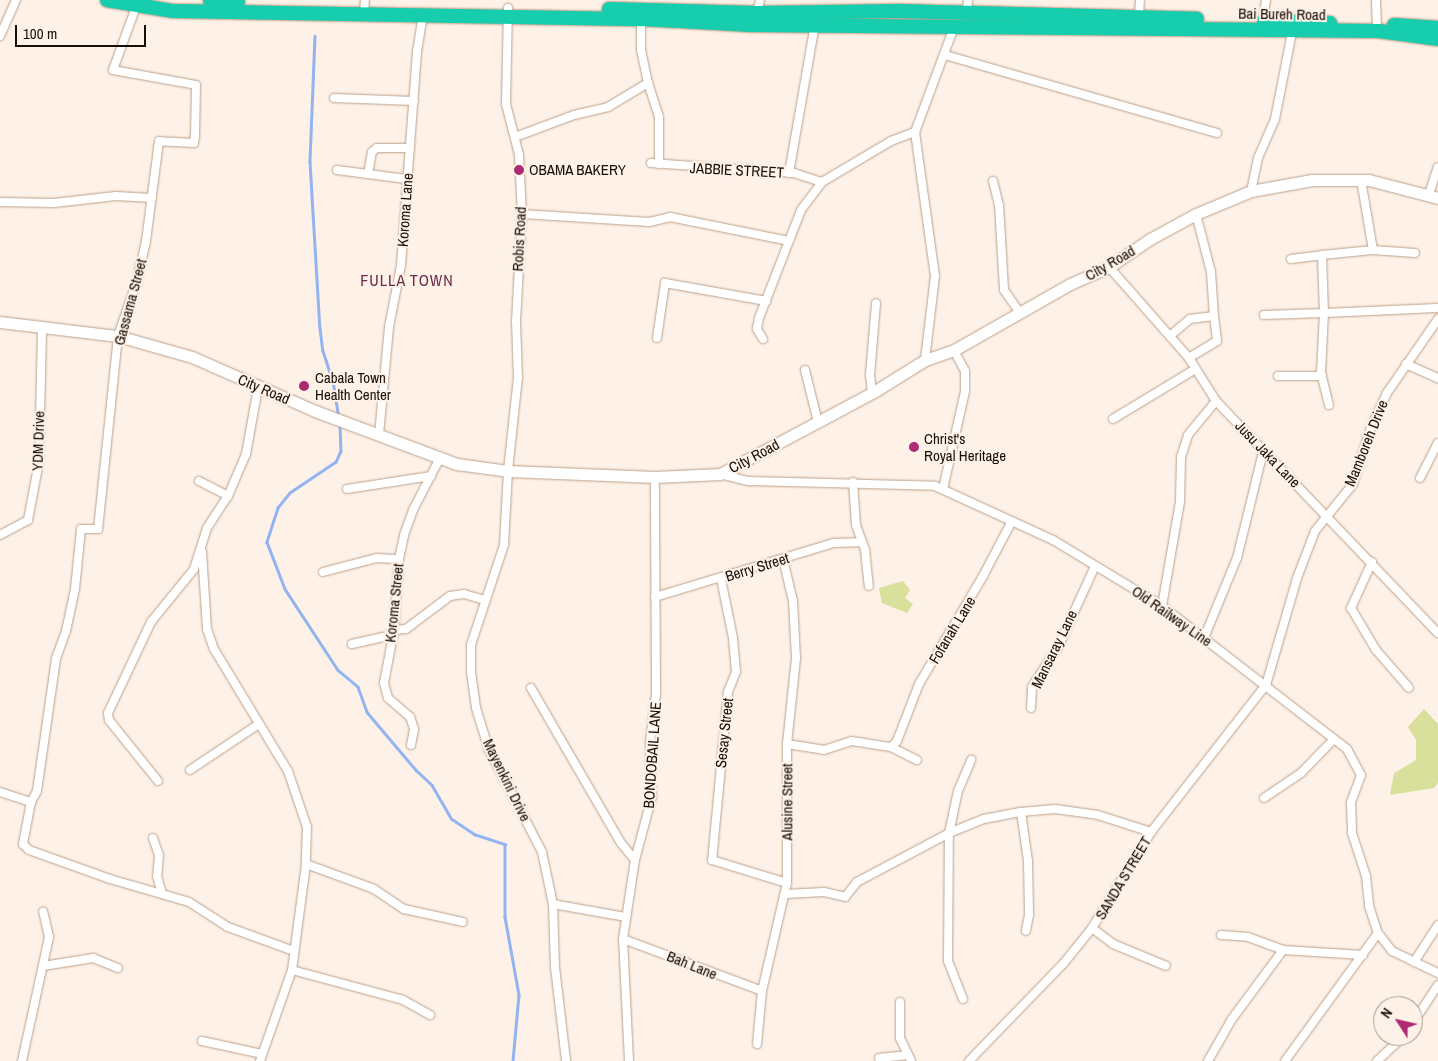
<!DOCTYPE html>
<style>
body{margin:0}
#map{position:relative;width:1438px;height:1061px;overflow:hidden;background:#fef2e8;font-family:"Archivo Narrow",sans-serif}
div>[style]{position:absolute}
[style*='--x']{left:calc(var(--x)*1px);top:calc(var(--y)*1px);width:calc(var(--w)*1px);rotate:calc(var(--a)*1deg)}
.green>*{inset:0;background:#d8e09b}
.stream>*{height:2.5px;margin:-1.25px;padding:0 1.25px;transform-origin:1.25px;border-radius:1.25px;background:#93b4f1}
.roads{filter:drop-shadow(0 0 1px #bca08a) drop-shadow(0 0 1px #bca08a)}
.street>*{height:8px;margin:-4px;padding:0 4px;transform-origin:4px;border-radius:4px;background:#fff}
.secondary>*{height:11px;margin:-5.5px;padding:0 5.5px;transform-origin:5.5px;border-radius:5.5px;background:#fff}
.highway>*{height:14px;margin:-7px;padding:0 7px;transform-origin:7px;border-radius:7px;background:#16cdae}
.dots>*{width:14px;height:14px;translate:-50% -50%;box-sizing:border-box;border:2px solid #fef2e8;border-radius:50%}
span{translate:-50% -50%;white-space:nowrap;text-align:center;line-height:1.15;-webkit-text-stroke:4px #fef2e8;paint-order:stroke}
.street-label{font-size:15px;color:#180f07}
.poi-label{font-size:15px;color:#180f07}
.left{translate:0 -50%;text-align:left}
.neighbourhood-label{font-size:16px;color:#692848;letter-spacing:1px}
.north{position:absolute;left:1373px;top:996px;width:50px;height:50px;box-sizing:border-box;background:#fef2e8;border:1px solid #a2978e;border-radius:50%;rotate:305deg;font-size:14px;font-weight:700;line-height:20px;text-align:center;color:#180f07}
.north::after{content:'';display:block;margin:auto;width:18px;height:22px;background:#ae2a72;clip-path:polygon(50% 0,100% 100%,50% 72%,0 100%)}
.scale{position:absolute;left:15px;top:25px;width:131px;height:22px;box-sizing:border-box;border:2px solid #180f07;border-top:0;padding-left:6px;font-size:15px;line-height:18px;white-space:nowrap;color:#180f07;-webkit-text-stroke:4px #fef2e8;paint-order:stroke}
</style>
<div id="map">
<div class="green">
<div style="clip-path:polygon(903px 581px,910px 590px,905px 598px,913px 604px,907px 613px,882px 603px,879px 588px)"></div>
<div style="clip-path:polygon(1424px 709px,1438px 724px,1438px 783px,1434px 788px,1390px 795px,1394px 773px,1416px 760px,1416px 740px,1408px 727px)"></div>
</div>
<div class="stream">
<div style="--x:315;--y:36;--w:126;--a:92.3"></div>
<div style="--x:310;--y:162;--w:166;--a:86.6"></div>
<div style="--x:320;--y:328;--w:23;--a:83"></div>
<div style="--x:323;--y:351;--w:32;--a:72"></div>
<div style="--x:333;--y:381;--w:36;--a:81"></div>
<div style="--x:340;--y:425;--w:26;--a:88"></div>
<div style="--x:341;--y:451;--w:12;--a:114"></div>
<div style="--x:336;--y:462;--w:55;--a:146"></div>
<div style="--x:290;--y:493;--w:19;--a:129"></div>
<div style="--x:278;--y:508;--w:36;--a:108"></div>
<div style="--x:267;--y:542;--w:50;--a:69"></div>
<div style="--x:285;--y:589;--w:97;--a:56.8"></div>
<div style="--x:338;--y:670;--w:26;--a:40"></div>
<div style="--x:358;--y:687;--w:27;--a:70"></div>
<div style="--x:367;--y:712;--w:76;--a:49.8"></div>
<div style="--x:416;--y:770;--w:22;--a:43"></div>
<div style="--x:432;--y:785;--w:39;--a:60"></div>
<div style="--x:452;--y:819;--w:27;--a:34"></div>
<div style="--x:474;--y:834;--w:33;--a:18"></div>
<div style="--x:505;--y:844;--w:73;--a:90"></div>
<div style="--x:505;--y:917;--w:79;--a:79.8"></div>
<div style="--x:519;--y:995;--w:66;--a:95.2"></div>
</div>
<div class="roads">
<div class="street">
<div style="--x:1376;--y:0;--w:24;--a:88"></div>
<div style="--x:136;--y:7;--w:67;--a:110.1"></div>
<div style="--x:113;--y:70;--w:84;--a:10.2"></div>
<div style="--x:196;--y:85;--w:50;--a:91.1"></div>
<div style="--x:195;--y:135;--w:8;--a:97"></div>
<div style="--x:194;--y:143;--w:35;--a:-177"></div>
<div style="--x:159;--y:141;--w:101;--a:97.4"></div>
<div style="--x:146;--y:241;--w:41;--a:102.7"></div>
<div style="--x:137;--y:281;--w:58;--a:109.1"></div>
<div style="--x:118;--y:336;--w:194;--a:95.9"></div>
<div style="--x:98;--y:529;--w:17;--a:180"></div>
<div style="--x:81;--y:529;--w:60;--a:95.7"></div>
<div style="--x:75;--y:589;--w:43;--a:102.1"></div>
<div style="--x:66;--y:631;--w:30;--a:110"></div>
<div style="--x:56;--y:659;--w:133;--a:98.2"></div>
<div style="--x:37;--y:791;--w:13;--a:119"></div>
<div style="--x:31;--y:802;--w:43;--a:100.8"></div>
<div style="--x:23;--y:844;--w:8;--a:45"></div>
<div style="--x:29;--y:850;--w:86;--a:19.7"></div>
<div style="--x:110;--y:879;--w:82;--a:16.2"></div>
<div style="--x:189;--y:902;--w:46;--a:32.7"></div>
<div style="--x:228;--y:927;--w:70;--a:20"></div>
<div style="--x:508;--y:8;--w:96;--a:91.2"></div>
<div style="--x:506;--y:104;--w:53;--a:75.7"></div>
<div style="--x:519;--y:155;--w:59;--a:87.1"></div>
<div style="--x:522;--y:214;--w:107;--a:93.2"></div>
<div style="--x:516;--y:321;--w:56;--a:88"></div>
<div style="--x:518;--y:377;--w:95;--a:96.1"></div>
<div style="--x:508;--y:471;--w:74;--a:93.1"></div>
<div style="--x:504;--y:545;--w:105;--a:108.3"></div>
<div style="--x:471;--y:645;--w:27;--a:90"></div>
<div style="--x:471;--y:672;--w:36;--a:82"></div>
<div style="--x:476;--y:708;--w:44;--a:72.8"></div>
<div style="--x:489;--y:750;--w:115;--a:62.5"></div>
<div style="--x:542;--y:852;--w:53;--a:78.1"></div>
<div style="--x:553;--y:904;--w:63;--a:88.2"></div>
<div style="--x:555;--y:967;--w:95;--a:83.3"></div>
<div style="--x:364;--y:13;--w:13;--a:-86"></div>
<div style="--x:757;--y:13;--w:13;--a:-77"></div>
<div style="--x:966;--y:15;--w:15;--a:-82"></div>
<div style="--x:641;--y:16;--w:34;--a:90"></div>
<div style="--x:641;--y:50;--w:34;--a:78"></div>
<div style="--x:648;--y:83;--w:36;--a:72"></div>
<div style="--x:659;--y:117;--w:47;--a:90"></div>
<div style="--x:1139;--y:17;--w:17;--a:-87"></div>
<div style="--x:1263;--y:21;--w:21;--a:-82"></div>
<div style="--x:0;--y:36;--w:39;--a:-66"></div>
<div style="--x:945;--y:55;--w:283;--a:16"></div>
<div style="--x:334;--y:98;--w:80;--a:2.1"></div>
<div style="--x:915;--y:132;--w:145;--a:82.1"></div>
<div style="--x:935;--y:276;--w:85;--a:96.8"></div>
<div style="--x:515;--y:137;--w:63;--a:-20.4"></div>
<div style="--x:574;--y:115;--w:35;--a:-13"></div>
<div style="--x:608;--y:107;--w:47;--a:-31"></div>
<div style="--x:651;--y:163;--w:143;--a:4"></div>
<div style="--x:794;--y:173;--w:29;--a:18"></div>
<div style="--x:337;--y:170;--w:70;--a:7.4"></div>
<div style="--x:789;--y:173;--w:151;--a:-80.1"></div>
<div style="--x:368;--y:174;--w:22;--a:-80"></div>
<div style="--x:372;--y:152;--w:6;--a:-39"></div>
<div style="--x:377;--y:148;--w:33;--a:0"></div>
<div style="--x:993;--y:181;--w:25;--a:76"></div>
<div style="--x:999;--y:205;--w:85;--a:86.6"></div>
<div style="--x:1004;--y:290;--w:28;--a:55"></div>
<div style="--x:1251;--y:191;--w:34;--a:-78"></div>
<div style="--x:1258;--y:158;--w:43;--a:-66.4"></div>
<div style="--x:1275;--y:119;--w:89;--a:-78.9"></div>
<div style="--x:1429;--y:194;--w:28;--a:-72"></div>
<div style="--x:0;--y:202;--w:54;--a:1.1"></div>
<div style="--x:54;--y:203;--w:62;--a:-6.4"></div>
<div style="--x:116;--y:196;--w:36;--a:3"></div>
<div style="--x:522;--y:214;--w:127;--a:3.6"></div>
<div style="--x:649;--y:222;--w:22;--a:-13"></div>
<div style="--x:670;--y:217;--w:121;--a:11.4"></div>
<div style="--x:1196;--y:214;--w:60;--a:75.5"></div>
<div style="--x:1211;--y:272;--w:44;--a:86.1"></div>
<div style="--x:1373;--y:250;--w:42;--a:4.1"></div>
<div style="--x:1291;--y:259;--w:31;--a:-7"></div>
<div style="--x:1109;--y:267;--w:121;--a:48.7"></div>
<div style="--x:1189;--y:358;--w:51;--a:57.9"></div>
<div style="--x:1216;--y:401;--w:321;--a:46.3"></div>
<div style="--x:1264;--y:315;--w:60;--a:-1.9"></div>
<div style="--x:1324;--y:313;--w:58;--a:-92"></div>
<div style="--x:1322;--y:255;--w:51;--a:-5.6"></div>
<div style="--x:1373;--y:250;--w:71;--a:-99.7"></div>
<div style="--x:1171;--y:335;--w:25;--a:-40"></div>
<div style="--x:1190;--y:319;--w:24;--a:-7"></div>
<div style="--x:1214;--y:316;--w:25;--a:83"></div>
<div style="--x:1217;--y:341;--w:33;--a:149"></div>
<div style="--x:657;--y:338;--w:56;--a:-81.7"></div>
<div style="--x:665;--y:283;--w:103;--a:10.1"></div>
<div style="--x:763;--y:339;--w:12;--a:-121"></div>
<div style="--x:757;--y:329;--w:11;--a:-80"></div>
<div style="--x:759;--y:318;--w:116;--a:-68.7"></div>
<div style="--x:801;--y:210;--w:35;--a:-53"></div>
<div style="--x:822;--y:182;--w:80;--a:-30.7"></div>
<div style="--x:891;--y:141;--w:26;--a:-21"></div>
<div style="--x:915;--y:132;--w:112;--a:-69.6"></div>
<div style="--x:1406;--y:364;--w:35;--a:24"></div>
<div style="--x:805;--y:370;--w:54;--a:76"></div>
<div style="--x:1278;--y:376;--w:44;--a:0"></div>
<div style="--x:872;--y:393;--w:18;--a:-96"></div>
<div style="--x:870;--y:375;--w:72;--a:-85.2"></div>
<div style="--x:1329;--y:405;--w:34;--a:-104"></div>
<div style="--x:1321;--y:372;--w:59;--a:-87.1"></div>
<div style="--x:1324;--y:313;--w:114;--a:-2.5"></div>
<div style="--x:1113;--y:419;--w:95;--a:-31.2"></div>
<div style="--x:379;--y:435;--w:108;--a:-84.7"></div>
<div style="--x:389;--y:327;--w:63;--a:-79"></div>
<div style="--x:401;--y:265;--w:214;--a:-85.7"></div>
<div style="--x:417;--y:52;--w:37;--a:-81"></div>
<div style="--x:720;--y:474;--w:30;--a:14"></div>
<div style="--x:749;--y:481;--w:186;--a:1.5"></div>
<div style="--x:935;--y:486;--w:130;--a:24.6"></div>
<div style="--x:1053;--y:540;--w:127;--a:31.2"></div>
<div style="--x:1162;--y:606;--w:234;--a:37.7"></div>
<div style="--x:1347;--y:749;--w:30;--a:62"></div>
<div style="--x:1361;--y:775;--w:30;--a:110"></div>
<div style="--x:1351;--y:803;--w:30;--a:88"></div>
<div style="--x:1352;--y:833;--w:45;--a:72"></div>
<div style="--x:1366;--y:876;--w:30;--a:84"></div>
<div style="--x:1369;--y:906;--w:28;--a:72"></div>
<div style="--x:1378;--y:933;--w:23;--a:52"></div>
<div style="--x:1392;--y:951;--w:51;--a:25.6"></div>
<div style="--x:1420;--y:478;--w:39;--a:-63"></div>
<div style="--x:199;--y:481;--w:33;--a:27"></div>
<div style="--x:853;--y:482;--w:43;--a:86"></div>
<div style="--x:856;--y:525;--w:27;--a:70"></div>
<div style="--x:865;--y:550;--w:36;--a:84"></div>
<div style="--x:347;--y:489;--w:85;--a:-8.8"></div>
<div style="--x:943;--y:489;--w:100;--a:-77.3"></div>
<div style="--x:965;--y:391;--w:20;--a:-90"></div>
<div style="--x:965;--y:371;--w:24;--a:-118"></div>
<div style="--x:0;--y:535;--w:32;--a:-28"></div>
<div style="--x:28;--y:520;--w:59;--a:-79.3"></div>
<div style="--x:39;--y:462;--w:134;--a:-88.7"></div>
<div style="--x:202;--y:552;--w:77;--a:86.3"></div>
<div style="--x:207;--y:629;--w:21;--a:71"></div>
<div style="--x:214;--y:649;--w:143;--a:58.8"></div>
<div style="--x:288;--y:771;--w:59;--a:71.3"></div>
<div style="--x:307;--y:827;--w:37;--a:92"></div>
<div style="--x:306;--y:864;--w:107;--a:97.5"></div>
<div style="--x:292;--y:970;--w:96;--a:109.4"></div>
<div style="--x:1372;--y:562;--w:51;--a:114.5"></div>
<div style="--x:1351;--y:608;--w:49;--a:59.2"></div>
<div style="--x:1376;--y:650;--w:50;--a:49"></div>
<div style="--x:323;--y:572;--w:56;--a:-14.5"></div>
<div style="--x:377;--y:558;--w:22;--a:3"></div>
<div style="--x:721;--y:579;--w:60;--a:78.5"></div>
<div style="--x:733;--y:638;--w:34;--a:85"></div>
<div style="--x:736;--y:672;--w:22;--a:112"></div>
<div style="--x:728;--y:692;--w:169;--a:95.4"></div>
<div style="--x:712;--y:860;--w:78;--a:17"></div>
<div style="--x:655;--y:597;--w:187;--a:-16.8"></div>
<div style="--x:834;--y:543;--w:25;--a:-2"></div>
<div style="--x:1162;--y:606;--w:106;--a:-80.2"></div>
<div style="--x:1180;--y:502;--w:45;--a:-88.7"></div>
<div style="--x:1181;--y:457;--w:23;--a:-72"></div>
<div style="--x:1188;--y:435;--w:44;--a:-50.5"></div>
<div style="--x:394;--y:630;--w:12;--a:-5"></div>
<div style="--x:406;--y:629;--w:55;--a:-36.9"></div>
<div style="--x:450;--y:596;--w:14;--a:-8"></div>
<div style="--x:464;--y:594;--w:22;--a:16"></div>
<div style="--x:1204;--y:638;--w:87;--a:-67.6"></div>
<div style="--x:1237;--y:558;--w:109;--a:-76.2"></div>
<div style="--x:352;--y:644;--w:41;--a:-12.7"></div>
<div style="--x:531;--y:688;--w:179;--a:59.9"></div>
<div style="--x:621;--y:843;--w:22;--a:51"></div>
<div style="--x:1031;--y:708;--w:21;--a:-87"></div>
<div style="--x:1032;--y:687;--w:48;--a:-57"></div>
<div style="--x:1058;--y:647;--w:89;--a:-65.4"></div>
<div style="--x:787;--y:744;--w:37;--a:9"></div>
<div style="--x:824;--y:750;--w:29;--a:-18"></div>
<div style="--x:852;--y:741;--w:39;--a:9"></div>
<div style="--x:891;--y:747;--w:8;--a:-45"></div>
<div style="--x:897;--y:741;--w:61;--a:-68.9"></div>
<div style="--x:919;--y:684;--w:126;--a:-59.3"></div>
<div style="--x:983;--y:576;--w:62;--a:-62.2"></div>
<div style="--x:411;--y:745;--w:16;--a:-79"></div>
<div style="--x:414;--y:729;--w:13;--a:-108"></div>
<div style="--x:410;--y:717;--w:29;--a:-139"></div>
<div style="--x:388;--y:698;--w:16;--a:-105"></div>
<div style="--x:384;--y:683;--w:54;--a:-79.3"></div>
<div style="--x:394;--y:630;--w:71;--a:-86"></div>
<div style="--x:399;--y:559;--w:25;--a:-78"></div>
<div style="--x:404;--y:535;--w:27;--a:-70"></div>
<div style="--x:413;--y:510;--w:59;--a:-62.6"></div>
<div style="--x:891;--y:747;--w:29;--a:27"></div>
<div style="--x:190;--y:770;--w:83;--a:-33.7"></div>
<div style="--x:158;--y:781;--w:78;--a:-128.8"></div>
<div style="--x:109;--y:720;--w:7;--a:-98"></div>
<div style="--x:108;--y:713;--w:101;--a:-64.7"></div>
<div style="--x:151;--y:622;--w:68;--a:-50.9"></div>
<div style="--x:194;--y:569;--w:43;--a:-72.4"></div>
<div style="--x:207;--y:528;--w:38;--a:-57"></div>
<div style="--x:228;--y:496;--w:46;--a:-66.8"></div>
<div style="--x:246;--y:454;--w:67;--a:-79.7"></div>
<div style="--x:0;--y:792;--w:33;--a:18"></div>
<div style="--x:1264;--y:798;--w:45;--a:-34"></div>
<div style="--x:1301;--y:773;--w:46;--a:-45.9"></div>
<div style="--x:1021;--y:812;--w:49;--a:81.9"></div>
<div style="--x:1028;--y:861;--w:54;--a:88.9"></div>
<div style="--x:1029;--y:915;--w:16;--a:101"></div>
<div style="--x:153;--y:838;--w:18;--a:71"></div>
<div style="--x:159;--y:855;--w:21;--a:95"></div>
<div style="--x:157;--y:876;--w:18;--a:74"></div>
<div style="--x:306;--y:864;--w:72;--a:20.2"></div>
<div style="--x:374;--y:889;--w:36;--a:34"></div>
<div style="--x:404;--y:909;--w:60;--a:12.4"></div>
<div style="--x:786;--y:894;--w:38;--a:-3"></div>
<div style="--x:824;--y:892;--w:22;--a:13"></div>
<div style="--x:845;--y:897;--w:19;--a:-51"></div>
<div style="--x:857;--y:882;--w:104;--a:-28"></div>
<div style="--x:949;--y:833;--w:38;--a:-22"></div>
<div style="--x:984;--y:819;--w:38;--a:-11"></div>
<div style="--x:1021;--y:812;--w:34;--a:-5"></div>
<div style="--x:1055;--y:809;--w:43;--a:7.9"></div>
<div style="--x:1098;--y:815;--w:56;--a:17.8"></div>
<div style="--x:553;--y:904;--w:73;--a:10.2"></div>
<div style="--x:1092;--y:928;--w:26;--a:37"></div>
<div style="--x:1113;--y:944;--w:57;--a:22.5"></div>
<div style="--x:1221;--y:935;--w:27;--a:4"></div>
<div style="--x:1248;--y:937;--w:37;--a:20"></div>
<div style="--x:623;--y:939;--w:148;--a:20.5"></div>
<div style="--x:1414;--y:962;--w:44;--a:-57"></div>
<div style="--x:43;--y:966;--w:51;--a:-9.1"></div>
<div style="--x:93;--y:958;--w:27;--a:22"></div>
<div style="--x:292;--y:970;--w:115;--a:15.1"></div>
<div style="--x:403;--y:1000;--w:31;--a:29"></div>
<div style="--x:963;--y:999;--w:41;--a:-111.5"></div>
<div style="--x:948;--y:961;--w:128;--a:-89.6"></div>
<div style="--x:949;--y:833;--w:43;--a:-77.9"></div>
<div style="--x:958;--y:791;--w:34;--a:-67"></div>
<div style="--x:900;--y:1002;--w:36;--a:90"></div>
<div style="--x:900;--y:1038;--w:25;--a:64"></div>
<div style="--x:1413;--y:1023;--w:45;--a:-56.7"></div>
<div style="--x:202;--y:1041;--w:61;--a:12.2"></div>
<div style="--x:757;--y:1044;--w:53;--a:-84.6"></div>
<div style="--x:762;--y:991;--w:111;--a:-77"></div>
<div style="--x:787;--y:883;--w:139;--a:-90"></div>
<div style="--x:787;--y:744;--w:86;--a:-84"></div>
<div style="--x:796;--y:658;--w:57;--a:-93"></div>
<div style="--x:793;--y:601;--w:43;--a:-103.4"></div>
<div style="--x:879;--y:1058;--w:27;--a:-6"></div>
<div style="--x:22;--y:1061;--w:127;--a:-77.7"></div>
<div style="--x:49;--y:937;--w:26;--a:-103"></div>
<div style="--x:629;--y:1061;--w:122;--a:-92.8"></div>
<div style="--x:623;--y:939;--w:80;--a:-81.4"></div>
<div style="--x:635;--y:860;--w:66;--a:-75.1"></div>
<div style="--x:652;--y:796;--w:54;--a:-92.1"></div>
<div style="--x:650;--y:742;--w:48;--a:-82.9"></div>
<div style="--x:656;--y:694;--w:217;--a:-90.3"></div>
<div style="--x:969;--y:1061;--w:135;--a:-45.9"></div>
<div style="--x:1063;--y:964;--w:46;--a:-51.1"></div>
<div style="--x:1092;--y:928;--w:113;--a:-58.4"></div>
<div style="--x:1151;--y:832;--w:187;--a:-52"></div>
<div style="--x:1266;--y:685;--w:111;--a:-73.8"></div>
<div style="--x:1297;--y:578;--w:50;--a:-69"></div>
<div style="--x:1315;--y:531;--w:60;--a:-51"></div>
<div style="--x:1353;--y:484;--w:57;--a:-72.5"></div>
<div style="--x:1370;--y:430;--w:41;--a:-65.3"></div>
<div style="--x:1387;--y:393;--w:90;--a:-55.4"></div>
<div style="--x:1208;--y:1061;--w:48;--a:-60.3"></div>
<div style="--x:1232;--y:1019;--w:86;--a:-53.5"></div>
<div style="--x:1283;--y:950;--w:80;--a:3.6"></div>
<div style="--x:1285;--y:1061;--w:158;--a:-54"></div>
<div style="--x:1377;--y:1061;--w:37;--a:-43"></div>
</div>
<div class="secondary">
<div style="--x:0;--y:322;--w:119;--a:6.8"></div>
<div style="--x:118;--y:336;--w:77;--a:15.8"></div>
<div style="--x:192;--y:357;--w:134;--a:23.7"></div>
<div style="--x:315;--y:411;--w:152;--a:20.5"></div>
<div style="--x:457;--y:464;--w:51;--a:7.8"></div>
<div style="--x:508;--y:471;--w:147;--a:2.3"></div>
<div style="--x:655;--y:477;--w:65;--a:-2.6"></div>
<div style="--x:720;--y:474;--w:172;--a:-28.1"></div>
<div style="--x:872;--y:393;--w:62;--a:-31.9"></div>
<div style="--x:925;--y:360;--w:31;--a:-19"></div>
<div style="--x:954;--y:350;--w:133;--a:-29.6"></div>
<div style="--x:1070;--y:284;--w:43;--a:-23.6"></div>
<div style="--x:1109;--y:267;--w:50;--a:-34.3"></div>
<div style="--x:1150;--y:239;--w:52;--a:-28.5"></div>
<div style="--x:1196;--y:214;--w:60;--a:-22.7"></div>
<div style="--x:1251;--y:191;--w:62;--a:-10.2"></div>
<div style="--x:1312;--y:180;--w:57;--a:0"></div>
<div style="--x:1369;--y:180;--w:71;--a:14.6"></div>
</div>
<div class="highway">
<div style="--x:107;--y:0;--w:67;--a:9.5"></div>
<div style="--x:173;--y:11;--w:468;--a:1"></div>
<div style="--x:641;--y:19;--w:110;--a:3.1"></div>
<div style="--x:751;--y:25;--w:628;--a:0.55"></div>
<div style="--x:1379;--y:31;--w:60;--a:7.7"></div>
<div style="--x:210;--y:0;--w:28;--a:4"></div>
<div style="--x:609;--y:9;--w:148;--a:1.5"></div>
<div style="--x:757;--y:13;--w:142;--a:-0.8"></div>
<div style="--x:899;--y:11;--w:298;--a:1.5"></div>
<div style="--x:1264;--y:21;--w:66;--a:1.7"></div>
<div style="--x:1394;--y:25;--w:44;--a:3.9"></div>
</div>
</div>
<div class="dots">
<div style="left:519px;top:170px;background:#ae2a72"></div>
<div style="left:304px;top:386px;background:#ae2a72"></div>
<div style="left:914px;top:447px;background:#ae2a72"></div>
</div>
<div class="street-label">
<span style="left:1282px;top:14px;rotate:1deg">Bai Bureh Road</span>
<span style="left:737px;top:170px;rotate:3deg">JABBIE STREET</span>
<span style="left:405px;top:210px;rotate:-86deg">Koroma Lane</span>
<span style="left:519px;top:239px;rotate:-87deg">Robis Road</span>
<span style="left:1110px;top:263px;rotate:-30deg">City Road</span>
<span style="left:130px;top:302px;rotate:-75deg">Gassama Street</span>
<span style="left:264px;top:389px;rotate:23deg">City Road</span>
<span style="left:38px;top:441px;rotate:-88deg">YDM Drive</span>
<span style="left:1366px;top:443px;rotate:-68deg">Mamboreh Drive</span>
<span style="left:1268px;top:454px;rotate:46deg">Jusu Jaka Lane</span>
<span style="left:754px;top:456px;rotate:-28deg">City Road</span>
<span style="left:757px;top:567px;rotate:-17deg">Berry Street</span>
<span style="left:394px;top:603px;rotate:-84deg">Koroma Street</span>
<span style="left:1172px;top:616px;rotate:35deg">Old Railway Line</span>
<span style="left:952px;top:630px;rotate:-59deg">Fofanah Lane</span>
<span style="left:1054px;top:649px;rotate:-64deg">Mansaray Lane</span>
<span style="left:724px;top:733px;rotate:-84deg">Sesay Street</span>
<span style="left:652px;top:755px;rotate:-86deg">BONDOBAIL LANE</span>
<span style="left:507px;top:780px;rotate:64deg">Mayenkini Drive</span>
<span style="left:787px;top:802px;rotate:-90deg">Alusine Street</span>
<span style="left:1123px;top:878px;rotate:-59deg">SANDA STREET</span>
<span style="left:692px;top:965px;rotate:22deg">Bah Lane</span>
</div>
<div class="poi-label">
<span class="left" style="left:529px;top:170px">OBAMA BAKERY</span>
<span class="left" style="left:315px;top:386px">Cabala Town<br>Health Center</span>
<span class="left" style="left:924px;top:447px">Christ's<br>Royal Heritage</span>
</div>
<div class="neighbourhood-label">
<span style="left:407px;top:280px">FULLA TOWN</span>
</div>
<div class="north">N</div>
<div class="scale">100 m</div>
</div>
